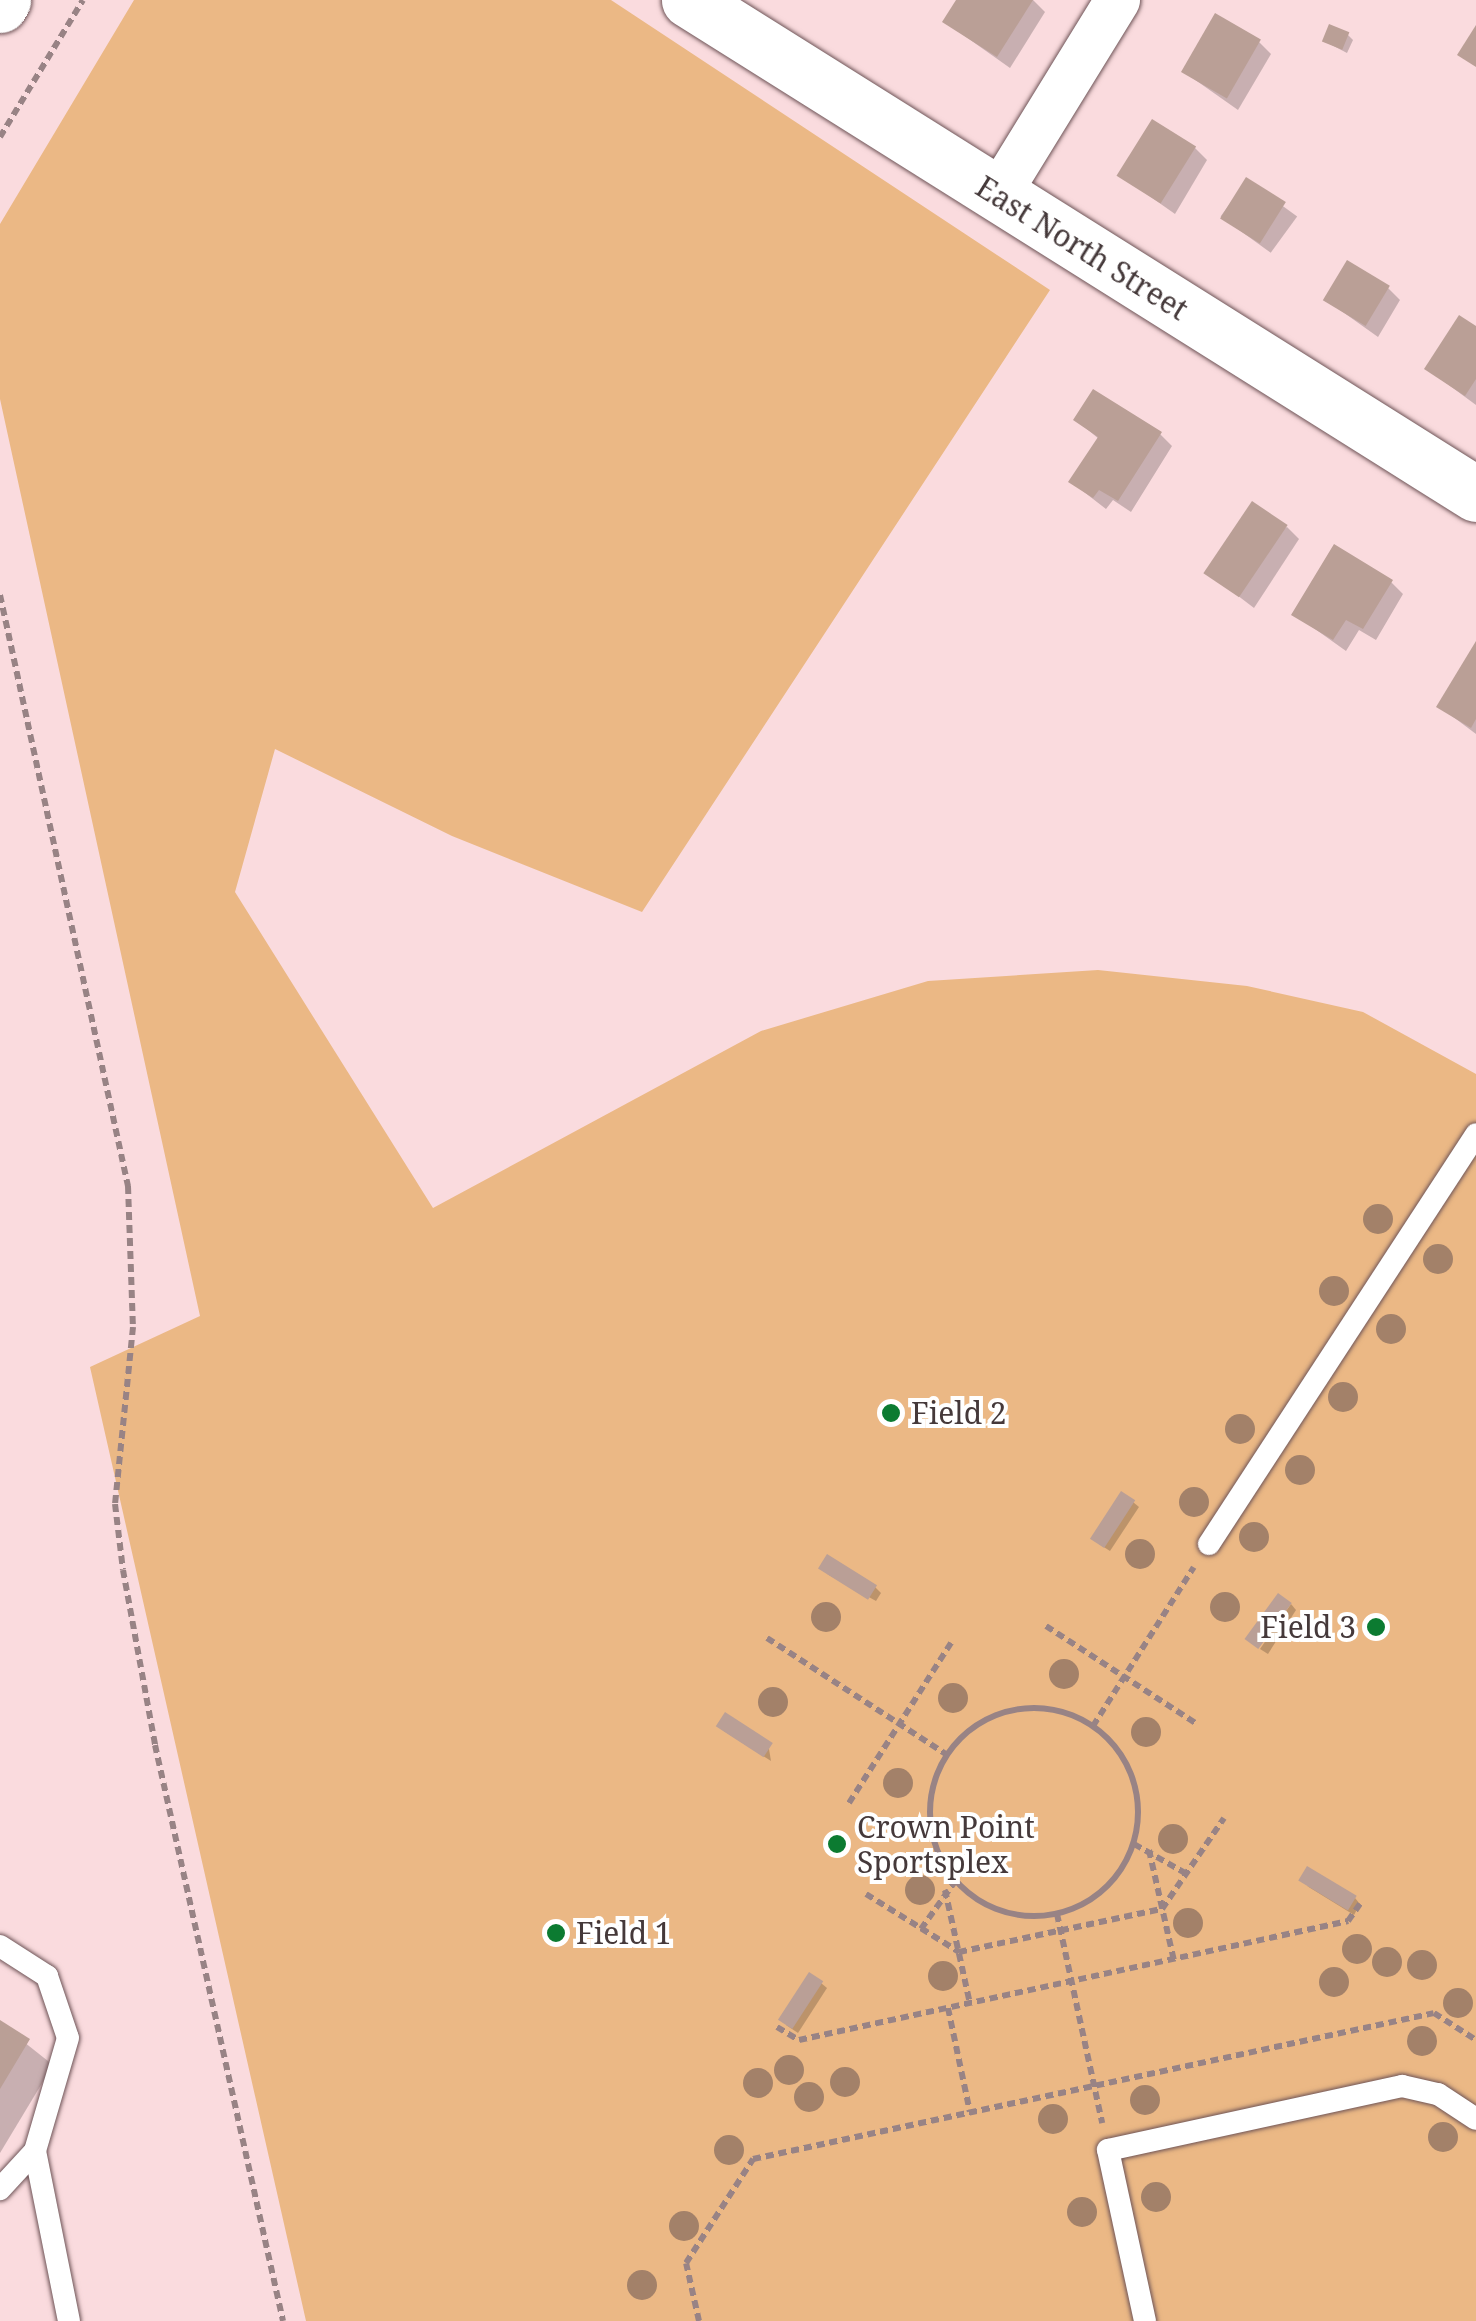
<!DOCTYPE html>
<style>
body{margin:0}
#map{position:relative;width:1476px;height:2321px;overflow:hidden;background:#fadbde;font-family:"Noto Serif",serif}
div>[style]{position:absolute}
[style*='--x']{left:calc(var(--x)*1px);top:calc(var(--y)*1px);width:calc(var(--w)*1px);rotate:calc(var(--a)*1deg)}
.green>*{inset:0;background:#ebb885}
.shadow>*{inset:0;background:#0003;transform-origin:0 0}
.building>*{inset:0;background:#ba9f96;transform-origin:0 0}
.path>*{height:6px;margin-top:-3px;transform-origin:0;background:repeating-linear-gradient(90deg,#988385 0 8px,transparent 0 13px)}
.path>.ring{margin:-3px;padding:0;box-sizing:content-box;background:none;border:6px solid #988385;border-radius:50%}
.roads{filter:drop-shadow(0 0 2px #6e5457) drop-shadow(0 0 2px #6e5457)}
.service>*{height:22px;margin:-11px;padding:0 11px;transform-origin:11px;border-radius:11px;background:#fff}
.minor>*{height:45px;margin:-22.5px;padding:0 22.5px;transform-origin:22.5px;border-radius:22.5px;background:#fff}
.tertiary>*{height:55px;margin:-27.5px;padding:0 27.5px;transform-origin:27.5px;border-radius:27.5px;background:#fff}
.trees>*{width:30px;height:30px;margin:-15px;border-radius:50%;background:#a38169}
.dots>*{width:28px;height:28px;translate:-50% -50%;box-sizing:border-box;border:5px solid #fff;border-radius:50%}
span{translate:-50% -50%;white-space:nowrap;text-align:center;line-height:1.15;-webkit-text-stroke:8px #fff;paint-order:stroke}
.street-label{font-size:30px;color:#45393a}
.poi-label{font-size:30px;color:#45393a}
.left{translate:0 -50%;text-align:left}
.right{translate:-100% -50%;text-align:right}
</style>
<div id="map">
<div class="green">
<div style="clip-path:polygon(134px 0,611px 0,1050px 290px,642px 912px,452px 836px,275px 749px,235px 892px,433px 1208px,761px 1031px,928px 981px,1098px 970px,1247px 986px,1363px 1012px,1476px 1074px,1476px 2321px,306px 2321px,90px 1367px,200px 1316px,0 399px,0 224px)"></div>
</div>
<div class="shadow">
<div style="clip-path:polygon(959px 0,1033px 0,1045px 12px,1010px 68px,945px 22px)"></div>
<div style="clip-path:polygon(1347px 34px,1353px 40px,1347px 53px,1324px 41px)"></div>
<div style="clip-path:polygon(1259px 42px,1271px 54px,1238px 110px,1184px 72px)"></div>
<div style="clip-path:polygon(1195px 148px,1207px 160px,1175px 214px,1121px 176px)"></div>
<div style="left:1247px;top:180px;width:62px;height:45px;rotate:36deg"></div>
<div style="clip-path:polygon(1388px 288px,1400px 300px,1378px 337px,1326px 300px)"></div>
<div style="clip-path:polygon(1476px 329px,1476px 405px,1427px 369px)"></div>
<div style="clip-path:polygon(1076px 420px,1160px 434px,1172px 446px,1131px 512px,1113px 500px,1106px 509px,1071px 482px,1099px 439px)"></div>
<div style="clip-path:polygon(1287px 527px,1299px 539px,1254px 608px,1208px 573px)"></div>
<div style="clip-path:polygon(1391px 582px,1403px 594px,1376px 640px,1359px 630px,1346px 651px,1294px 614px)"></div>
<div style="clip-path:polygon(1476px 646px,1476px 734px,1440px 707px)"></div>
<div style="clip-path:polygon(1133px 1502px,1139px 1507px,1110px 1551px,1099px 1544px)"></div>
<div style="clip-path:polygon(827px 1574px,875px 1587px,881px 1593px,876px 1601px)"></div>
<div style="clip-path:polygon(1291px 1604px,1296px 1610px,1268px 1654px,1260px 1649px)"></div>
<div style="clip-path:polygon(725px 1716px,769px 1749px,771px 1761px,724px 1731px)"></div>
<div style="clip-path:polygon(1307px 1886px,1355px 1898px,1360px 1904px,1354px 1915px)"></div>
<div style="clip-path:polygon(821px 1983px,827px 1988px,798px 2033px,786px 2025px)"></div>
<div style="clip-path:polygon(0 2023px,53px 2065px,0 2153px)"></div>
</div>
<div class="building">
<div style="clip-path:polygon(956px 0,1033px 0,997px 57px,942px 22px)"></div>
<div style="left:1215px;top:13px;width:53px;height:68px;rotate:30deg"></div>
<div style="left:1329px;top:24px;width:22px;height:19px;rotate:22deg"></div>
<div style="clip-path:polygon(1476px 25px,1476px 67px,1457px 55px)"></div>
<div style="left:1152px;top:119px;width:52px;height:67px;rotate:32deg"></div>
<div style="left:1246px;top:177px;width:47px;height:49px;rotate:32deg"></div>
<div style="left:1347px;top:260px;width:50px;height:47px;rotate:31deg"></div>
<div style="clip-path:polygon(1459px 315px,1476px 326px,1476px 379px,1465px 396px,1424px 369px)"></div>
<div style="clip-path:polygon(1093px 389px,1162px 432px,1118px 501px,1099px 490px,1093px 498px,1068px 482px,1098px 437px,1073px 420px)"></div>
<div style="left:1252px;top:501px;width:43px;height:87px;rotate:34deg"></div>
<div style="clip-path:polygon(1334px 544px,1393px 580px,1363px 629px,1346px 620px,1333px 640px,1291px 615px)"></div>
<div style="clip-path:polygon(1476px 641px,1476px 719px,1471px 728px,1436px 707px)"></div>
<div style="left:1121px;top:1491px;width:17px;height:57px;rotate:33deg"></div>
<div style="left:827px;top:1554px;width:59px;height:17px;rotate:32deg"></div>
<div style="left:1278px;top:1593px;width:17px;height:57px;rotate:36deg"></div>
<div style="left:725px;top:1712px;width:57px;height:17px;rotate:33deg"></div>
<div style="left:1307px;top:1866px;width:58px;height:17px;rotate:31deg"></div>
<div style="left:809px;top:1972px;width:17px;height:57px;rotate:33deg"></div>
<div style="clip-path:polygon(0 2020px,30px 2039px,0 2089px)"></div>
</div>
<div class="path">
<div style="--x:0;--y:137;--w:160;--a:-58.8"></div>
<div style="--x:0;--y:595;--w:605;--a:77.78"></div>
<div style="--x:128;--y:1186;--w:141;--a:88"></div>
<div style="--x:133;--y:1327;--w:178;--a:95.8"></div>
<div style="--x:115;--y:1504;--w:66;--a:83.1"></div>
<div style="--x:123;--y:1570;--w:178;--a:79.6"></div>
<div style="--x:155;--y:1745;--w:590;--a:77.47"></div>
<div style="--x:1046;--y:1626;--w:180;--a:33"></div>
<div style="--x:767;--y:1638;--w:215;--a:33"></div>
<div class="ring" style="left:930px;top:1708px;width:202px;height:202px"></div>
<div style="--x:1093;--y:1726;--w:188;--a:-57.6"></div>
<div style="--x:849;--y:1803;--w:190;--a:-57.5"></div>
<div style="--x:1134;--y:1844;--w:61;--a:29.5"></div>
<div style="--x:1149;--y:1850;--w:114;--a:77.3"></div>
<div style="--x:945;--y:1890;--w:117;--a:77.6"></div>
<div style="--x:866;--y:1894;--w:110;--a:31.9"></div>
<div style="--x:959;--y:1952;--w:208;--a:-12"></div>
<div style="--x:1162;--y:1909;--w:110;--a:-55.7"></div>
<div style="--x:1057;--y:1914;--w:214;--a:77.8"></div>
<div style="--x:921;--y:1929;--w:60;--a:-54.5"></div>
<div style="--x:948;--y:2008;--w:106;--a:78.1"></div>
<div style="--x:777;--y:2027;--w:26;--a:31"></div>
<div style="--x:799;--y:2040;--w:562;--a:-12.23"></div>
<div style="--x:1348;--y:1921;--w:21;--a:-55"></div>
<div style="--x:699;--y:2321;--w:59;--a:-102.6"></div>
<div style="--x:686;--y:2263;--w:124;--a:-57.2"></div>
<div style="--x:753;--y:2159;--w:696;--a:-12.1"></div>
<div style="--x:1434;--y:2013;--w:50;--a:32.7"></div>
</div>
<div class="roads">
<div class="service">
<div style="--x:1209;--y:1544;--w:489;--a:-56.9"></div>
<div style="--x:0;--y:1946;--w:56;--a:32.6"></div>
<div style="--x:47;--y:1976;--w:65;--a:71.3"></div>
<div style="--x:68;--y:2038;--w:118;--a:106.3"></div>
<div style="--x:35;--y:2151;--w:52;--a:132.6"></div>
<div style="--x:35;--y:2151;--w:173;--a:78.7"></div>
<div style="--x:1145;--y:2321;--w:175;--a:-102.2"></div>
<div style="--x:1108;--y:2150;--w:301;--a:-12.3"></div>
<div style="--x:1402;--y:2086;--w:37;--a:13"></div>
<div style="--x:1438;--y:2094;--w:45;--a:33.3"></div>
</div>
<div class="minor">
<div style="--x:997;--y:195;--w:229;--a:-58.4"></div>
</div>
<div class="tertiary">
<div style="--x:689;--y:0;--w:929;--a:32.12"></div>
<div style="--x:0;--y:5;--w:6;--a:-59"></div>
</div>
</div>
<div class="trees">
<div style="left:1378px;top:1219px"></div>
<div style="left:1438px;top:1259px"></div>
<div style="left:1334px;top:1291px"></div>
<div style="left:1391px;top:1329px"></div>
<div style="left:1343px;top:1397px"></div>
<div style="left:1240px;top:1429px"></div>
<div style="left:1300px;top:1470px"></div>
<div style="left:1194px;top:1502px"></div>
<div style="left:1254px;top:1537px"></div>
<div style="left:1140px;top:1554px"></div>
<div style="left:1225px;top:1607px"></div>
<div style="left:826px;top:1617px"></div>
<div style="left:1064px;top:1674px"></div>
<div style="left:953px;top:1698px"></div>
<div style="left:773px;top:1702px"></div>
<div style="left:1146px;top:1732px"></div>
<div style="left:898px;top:1783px"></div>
<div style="left:1173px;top:1839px"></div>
<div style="left:920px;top:1890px"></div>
<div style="left:1188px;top:1923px"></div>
<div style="left:1357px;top:1949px"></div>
<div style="left:1387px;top:1962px"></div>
<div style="left:1422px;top:1965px"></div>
<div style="left:943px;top:1976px"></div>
<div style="left:1334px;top:1982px"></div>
<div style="left:1458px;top:2003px"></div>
<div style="left:1422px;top:2041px"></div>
<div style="left:789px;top:2070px"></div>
<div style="left:845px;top:2082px"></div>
<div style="left:758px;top:2083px"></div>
<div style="left:809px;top:2097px"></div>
<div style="left:1145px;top:2100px"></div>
<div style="left:1053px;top:2119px"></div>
<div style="left:1443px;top:2137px"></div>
<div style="left:729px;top:2150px"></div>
<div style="left:1156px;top:2197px"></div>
<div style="left:1082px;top:2212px"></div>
<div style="left:684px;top:2226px"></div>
<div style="left:642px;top:2285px"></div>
</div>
<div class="dots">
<div style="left:891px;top:1413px;background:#0c7b31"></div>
<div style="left:1376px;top:1627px;background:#0c7b31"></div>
<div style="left:837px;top:1844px;background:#0c7b31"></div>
<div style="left:556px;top:1933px;background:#0c7b31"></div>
</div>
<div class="street-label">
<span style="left:1082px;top:248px;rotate:32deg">East North Street</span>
</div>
<div class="poi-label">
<span class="left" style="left:911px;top:1413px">Field 2</span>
<span class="right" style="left:1356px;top:1627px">Field 3</span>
<span class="left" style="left:857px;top:1844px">Crown Point<br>Sportsplex</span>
<span class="left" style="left:576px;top:1933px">Field 1</span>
</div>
</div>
